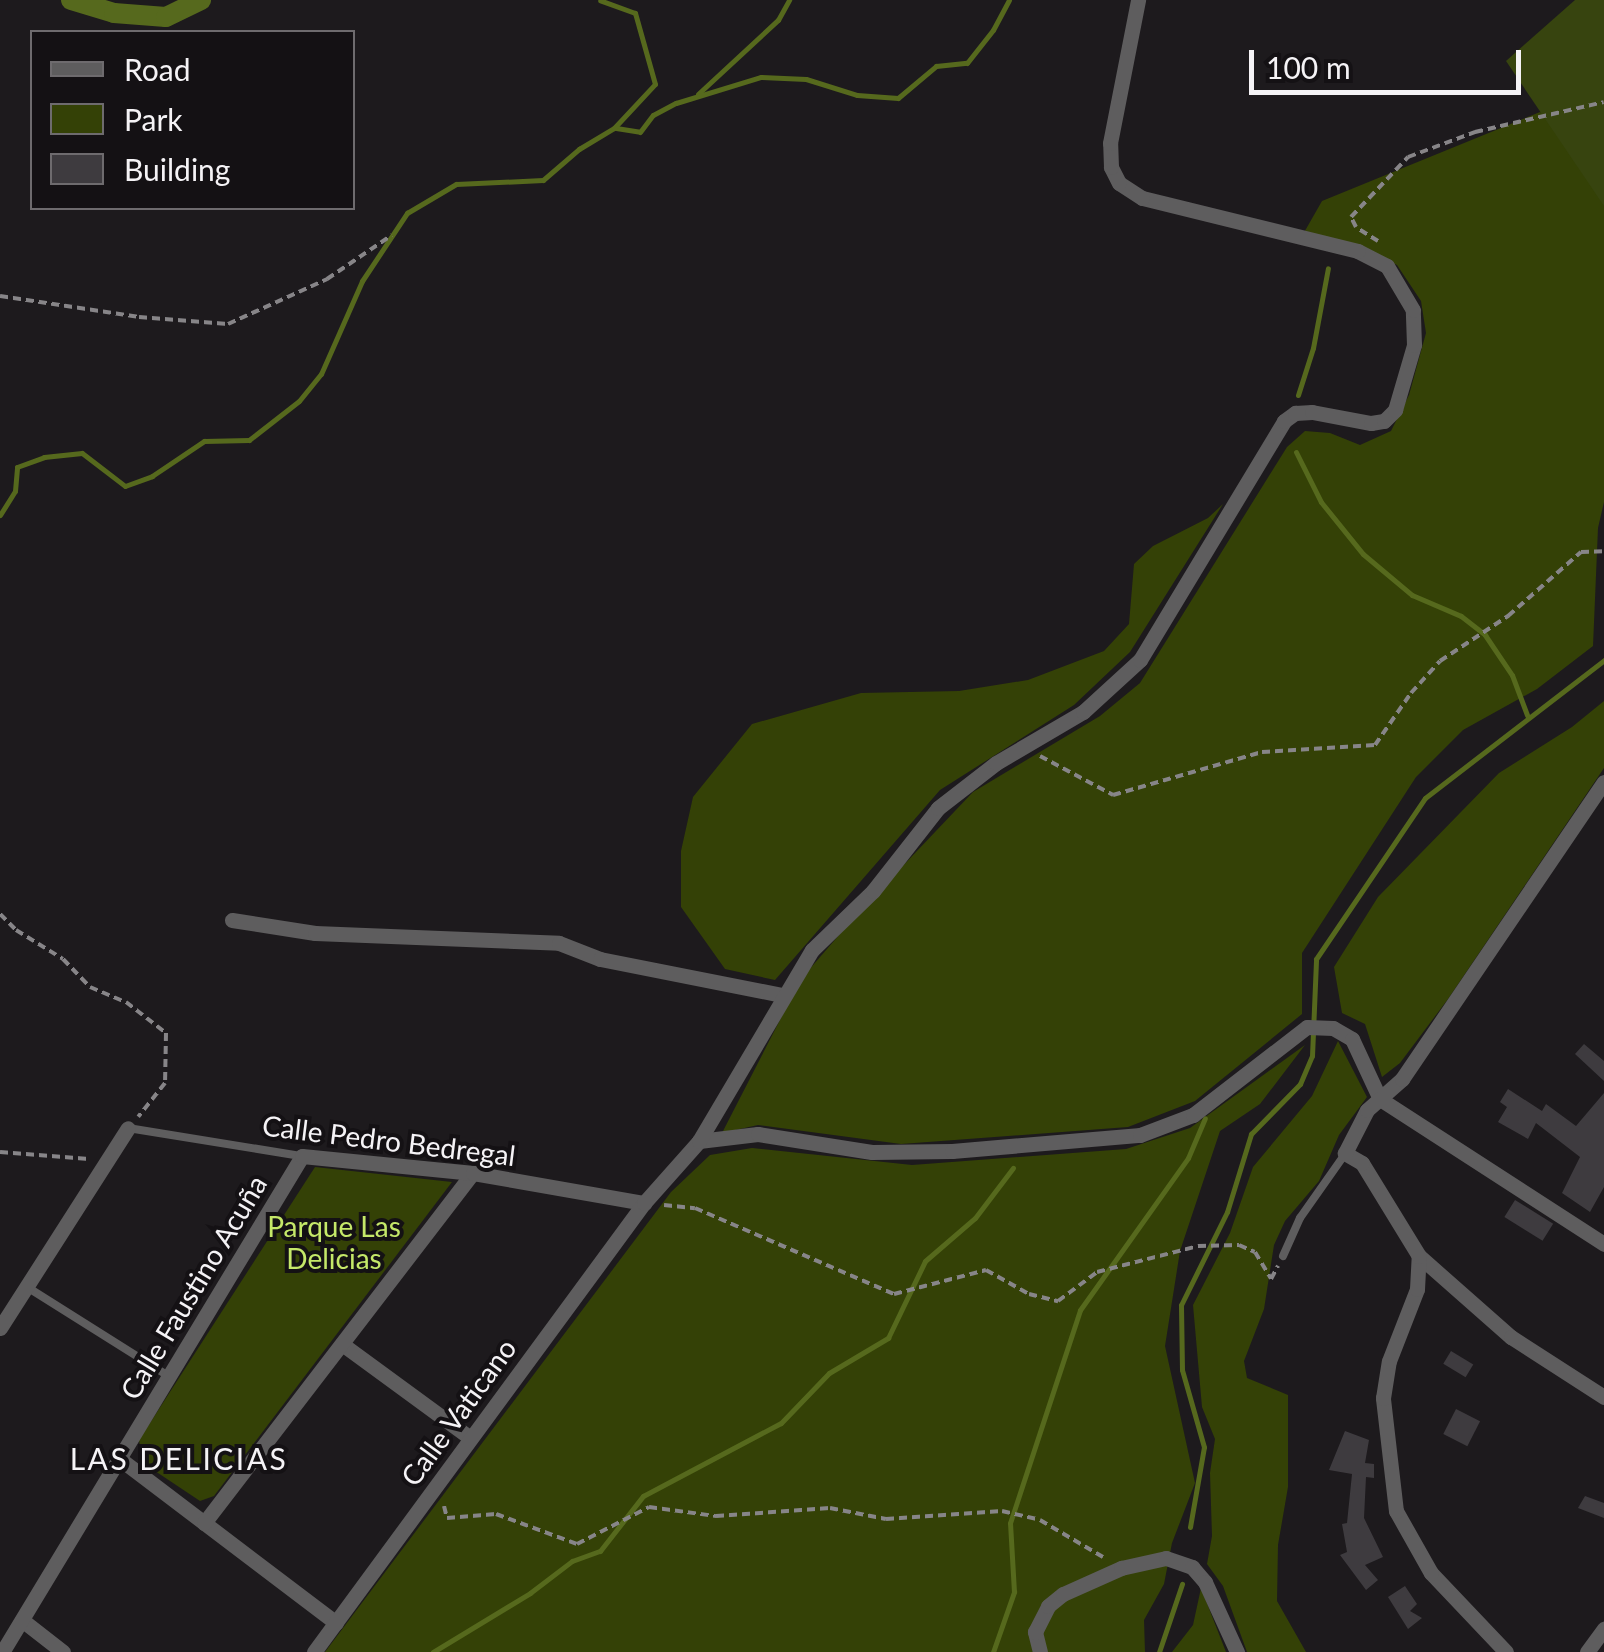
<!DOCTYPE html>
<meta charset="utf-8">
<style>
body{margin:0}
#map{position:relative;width:1604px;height:1652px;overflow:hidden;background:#1d1a1d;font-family:Lato,sans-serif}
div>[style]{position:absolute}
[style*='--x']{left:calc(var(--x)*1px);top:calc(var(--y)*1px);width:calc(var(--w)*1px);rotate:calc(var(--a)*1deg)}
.green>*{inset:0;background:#344106}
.forest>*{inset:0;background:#37440f}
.stream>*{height:5px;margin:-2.5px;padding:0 2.5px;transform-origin:2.5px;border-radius:2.5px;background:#56691d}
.canal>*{height:20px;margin:-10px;padding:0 10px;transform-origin:10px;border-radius:10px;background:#56691d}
.building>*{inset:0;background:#3e3b3f;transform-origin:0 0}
.path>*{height:4px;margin-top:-2px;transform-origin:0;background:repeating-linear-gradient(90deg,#878588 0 8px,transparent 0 13px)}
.lane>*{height:8px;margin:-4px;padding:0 4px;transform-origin:4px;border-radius:4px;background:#5e5d5e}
.street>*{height:15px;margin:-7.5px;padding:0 7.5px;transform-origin:7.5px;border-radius:7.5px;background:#5e5d5e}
span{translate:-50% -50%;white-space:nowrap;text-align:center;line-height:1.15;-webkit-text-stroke:8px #141114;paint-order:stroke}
.street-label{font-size:28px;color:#f5f3f6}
.park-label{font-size:28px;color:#c5e869}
.neighbourhood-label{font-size:30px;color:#f5f3f6;letter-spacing:2.5px}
.legend{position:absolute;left:30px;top:30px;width:325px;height:180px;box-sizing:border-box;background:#141114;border:2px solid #6e6b6e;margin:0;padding:12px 18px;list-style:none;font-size:30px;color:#f5f3f6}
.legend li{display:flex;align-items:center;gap:20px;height:50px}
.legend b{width:50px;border:2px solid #6e6b6e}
.scale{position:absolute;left:1249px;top:50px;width:272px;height:45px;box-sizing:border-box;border:5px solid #f5f3f6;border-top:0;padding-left:12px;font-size:30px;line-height:35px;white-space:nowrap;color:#f5f3f6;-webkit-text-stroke:8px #141114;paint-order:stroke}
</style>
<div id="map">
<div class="green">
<div style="clip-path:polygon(1540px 112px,1604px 132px,1604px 502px,1598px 528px,1593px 646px,1537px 689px,1463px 730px,1416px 777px,1302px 953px,1302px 1014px,1195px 1101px,1128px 1127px,901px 1144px,758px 1125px,722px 1133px,801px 979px,859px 912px,973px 792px,1100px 716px,1140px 683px,1287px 447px,1305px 431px,1330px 433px,1360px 445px,1391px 431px,1409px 395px,1426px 333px,1421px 301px,1397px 265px,1366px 250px,1302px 236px,1322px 201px)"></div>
<div style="clip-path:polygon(1223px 504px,1130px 652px,1074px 705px,940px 790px,775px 980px,725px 969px,681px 907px,681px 851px,693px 797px,752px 724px,861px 693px,959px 691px,1028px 680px,1104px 651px,1129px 624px,1134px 564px,1153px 546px,1208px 518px)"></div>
<div style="clip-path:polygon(1604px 701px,1604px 768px,1448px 999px,1400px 1063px,1382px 1077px,1365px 1024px,1342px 1013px,1334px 967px,1378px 897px,1499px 773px,1572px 727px)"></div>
<div style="clip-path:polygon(1338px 1041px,1367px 1097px,1339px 1135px,1319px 1181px,1285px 1221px,1274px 1245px,1264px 1309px,1244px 1361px,1247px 1378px,1288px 1395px,1288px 1487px,1278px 1545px,1277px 1601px,1306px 1652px,1247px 1652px,1223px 1586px,1207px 1564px,1212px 1536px,1210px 1473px,1215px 1439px,1202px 1407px,1193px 1305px,1230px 1233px,1253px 1167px,1312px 1096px)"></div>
<div style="clip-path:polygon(1305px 1045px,1260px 1104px,1220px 1131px,1180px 1251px,1165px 1346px,1195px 1483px,1172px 1543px,1164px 1584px,1144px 1620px,1145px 1652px,325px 1652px,671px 1192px,710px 1155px,752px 1148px,912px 1165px,1126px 1149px,1190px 1128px)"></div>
<div style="clip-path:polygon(315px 1167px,452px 1182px,214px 1496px,200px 1501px,143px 1463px,139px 1440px)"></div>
<div style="clip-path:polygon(1201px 1588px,1226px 1652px,1172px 1652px,1193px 1625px)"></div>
</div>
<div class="forest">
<div style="clip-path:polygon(1575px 0,1604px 0,1604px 206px,1506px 61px)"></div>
</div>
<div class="stream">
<div style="--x:698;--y:94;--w:109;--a:-42.8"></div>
<div style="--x:778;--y:20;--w:23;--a:-61"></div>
<div style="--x:616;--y:128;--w:24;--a:9"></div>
<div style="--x:640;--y:132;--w:21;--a:-53"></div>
<div style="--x:653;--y:115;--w:26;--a:-28"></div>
<div style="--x:676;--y:103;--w:89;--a:-17"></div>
<div style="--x:761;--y:77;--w:45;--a:2.5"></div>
<div style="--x:806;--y:79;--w:53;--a:17.4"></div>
<div style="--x:857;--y:95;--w:41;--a:4.2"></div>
<div style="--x:898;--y:98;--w:50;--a:-40.1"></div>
<div style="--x:936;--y:66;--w:31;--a:-6"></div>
<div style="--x:967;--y:63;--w:42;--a:-51.8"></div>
<div style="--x:993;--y:30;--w:34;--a:-62"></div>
<div style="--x:1298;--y:395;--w:49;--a:-72.3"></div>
<div style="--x:1313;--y:348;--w:81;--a:-79.4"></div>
<div style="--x:1296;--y:452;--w:56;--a:63.4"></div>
<div style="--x:1321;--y:502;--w:67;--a:51.1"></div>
<div style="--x:1363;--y:554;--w:64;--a:39.9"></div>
<div style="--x:1412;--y:595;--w:53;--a:23.2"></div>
<div style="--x:1461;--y:616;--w:31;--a:38"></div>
<div style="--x:1485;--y:635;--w:48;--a:56"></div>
<div style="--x:1512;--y:675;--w:43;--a:69.4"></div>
<div style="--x:0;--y:515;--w:28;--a:-58"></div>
<div style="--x:15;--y:491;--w:24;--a:-85"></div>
<div style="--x:17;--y:467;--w:29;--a:-20"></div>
<div style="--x:44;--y:457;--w:38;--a:-6"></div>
<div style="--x:82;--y:453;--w:54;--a:37.5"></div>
<div style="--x:125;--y:486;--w:29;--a:-20"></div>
<div style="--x:152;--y:476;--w:63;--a:-33.9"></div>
<div style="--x:204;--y:441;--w:45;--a:-1.3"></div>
<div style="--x:249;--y:440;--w:63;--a:-38"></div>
<div style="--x:299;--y:401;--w:35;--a:-51"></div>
<div style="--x:321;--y:374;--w:102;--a:-66.2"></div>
<div style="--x:362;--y:281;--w:82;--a:-56.5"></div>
<div style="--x:407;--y:213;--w:57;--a:-30.6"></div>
<div style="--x:456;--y:184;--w:87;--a:-2.6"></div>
<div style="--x:543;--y:180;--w:48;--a:-40.7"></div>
<div style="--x:579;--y:149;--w:41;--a:-31"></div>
<div style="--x:614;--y:128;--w:60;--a:-47"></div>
<div style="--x:655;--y:84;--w:74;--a:-105.7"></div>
<div style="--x:635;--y:13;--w:37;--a:-160"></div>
<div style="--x:1190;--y:1527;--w:81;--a:-80.1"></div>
<div style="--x:1204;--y:1447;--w:80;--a:-105.9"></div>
<div style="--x:1182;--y:1370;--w:65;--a:-90.9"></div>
<div style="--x:1181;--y:1305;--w:104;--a:-63.7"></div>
<div style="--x:1227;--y:1212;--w:82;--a:-72.9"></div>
<div style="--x:1251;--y:1134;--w:70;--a:-45.6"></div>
<div style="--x:1300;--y:1084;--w:30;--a:-67"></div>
<div style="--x:1312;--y:1056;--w:97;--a:-87.6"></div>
<div style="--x:1316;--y:959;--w:194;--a:-55.9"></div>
<div style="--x:1425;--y:798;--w:226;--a:-37.6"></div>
<div style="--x:433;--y:1652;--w:114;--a:-31.3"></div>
<div style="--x:530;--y:1593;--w:53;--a:-37.3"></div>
<div style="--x:572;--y:1561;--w:30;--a:-20"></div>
<div style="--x:600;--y:1551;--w:70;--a:-52"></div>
<div style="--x:643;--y:1496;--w:156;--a:-27.9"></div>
<div style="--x:781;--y:1423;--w:69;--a:-46.2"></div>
<div style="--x:829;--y:1373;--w:69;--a:-30.7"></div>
<div style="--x:888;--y:1338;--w:85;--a:-64.3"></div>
<div style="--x:925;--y:1261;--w:66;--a:-40.7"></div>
<div style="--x:975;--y:1218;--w:63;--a:-52.8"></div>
<div style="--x:993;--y:1652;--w:64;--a:-70.7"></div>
<div style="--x:1014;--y:1592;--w:69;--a:-93.3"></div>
<div style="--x:1010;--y:1523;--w:224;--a:-71.8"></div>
<div style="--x:1080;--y:1310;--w:186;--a:-54.6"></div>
<div style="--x:1188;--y:1158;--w:43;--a:-67"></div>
<div style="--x:1159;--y:1652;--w:72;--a:-71.3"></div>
</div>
<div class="canal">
<div style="--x:71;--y:0;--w:45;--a:16.8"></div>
<div style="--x:114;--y:13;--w:52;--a:4.4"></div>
<div style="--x:166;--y:17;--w:39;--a:-26"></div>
</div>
<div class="building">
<div style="clip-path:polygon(1584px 1044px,1604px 1061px,1604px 1081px,1575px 1054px)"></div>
<div style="clip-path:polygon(1508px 1089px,1542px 1111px,1546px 1104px,1576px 1126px,1604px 1093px,1604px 1187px,1590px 1212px,1562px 1193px,1580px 1157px,1536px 1123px,1528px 1139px,1498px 1122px,1507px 1107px,1500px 1102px)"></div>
<div style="left:1515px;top:1200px;width:45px;height:20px;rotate:32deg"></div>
<div style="left:1451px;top:1351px;width:26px;height:15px;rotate:31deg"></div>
<div style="left:1456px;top:1409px;width:27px;height:28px;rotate:27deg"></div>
<div style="clip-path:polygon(1345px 1431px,1369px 1440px,1365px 1463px,1374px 1464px,1374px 1478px,1366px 1477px,1364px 1518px,1383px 1557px,1365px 1565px,1378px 1580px,1366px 1590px,1340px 1555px,1347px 1552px,1342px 1524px,1347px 1523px,1352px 1474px,1329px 1470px)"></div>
<div style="clip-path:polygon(1585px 1496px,1604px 1503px,1604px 1518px,1578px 1508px)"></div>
<div style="clip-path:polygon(1405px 1586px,1417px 1604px,1410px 1611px,1422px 1618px,1408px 1629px,1388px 1597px)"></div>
</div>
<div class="path">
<div style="--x:1378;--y:241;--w:26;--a:-148"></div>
<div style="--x:1356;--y:227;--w:11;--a:-117"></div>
<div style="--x:1351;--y:217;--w:83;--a:-46.5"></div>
<div style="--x:1408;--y:157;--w:72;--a:-20.5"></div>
<div style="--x:1475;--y:132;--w:132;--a:-13.1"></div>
<div style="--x:0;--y:296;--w:141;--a:8.6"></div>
<div style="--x:139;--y:317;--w:89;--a:4.5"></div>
<div style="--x:228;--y:324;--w:109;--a:-24.4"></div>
<div style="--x:327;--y:279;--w:78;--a:-34.1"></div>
<div style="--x:1040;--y:756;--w:83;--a:28.1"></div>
<div style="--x:1113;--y:795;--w:155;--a:-16.1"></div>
<div style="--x:1262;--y:752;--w:113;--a:-3.5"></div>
<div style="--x:1375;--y:745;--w:63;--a:-55.3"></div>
<div style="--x:1411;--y:693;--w:43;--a:-47.8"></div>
<div style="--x:1440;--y:661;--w:82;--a:-33.5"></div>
<div style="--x:1508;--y:616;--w:97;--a:-41.2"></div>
<div style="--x:1581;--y:552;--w:23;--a:-2"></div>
<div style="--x:0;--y:914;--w:23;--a:45"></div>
<div style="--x:16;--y:930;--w:55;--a:31.7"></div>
<div style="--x:63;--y:959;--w:39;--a:46"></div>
<div style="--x:90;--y:987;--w:39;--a:23"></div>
<div style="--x:126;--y:1002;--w:51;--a:37.8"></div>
<div style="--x:166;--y:1033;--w:50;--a:91.1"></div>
<div style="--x:165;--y:1083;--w:43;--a:128.5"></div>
<div style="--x:0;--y:1152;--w:89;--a:4.5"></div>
<div style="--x:664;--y:1205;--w:31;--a:6"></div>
<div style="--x:695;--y:1208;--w:217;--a:23.4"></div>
<div style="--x:894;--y:1294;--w:95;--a:-14.6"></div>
<div style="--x:986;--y:1270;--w:49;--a:29.2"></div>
<div style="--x:1029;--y:1294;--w:30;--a:14"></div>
<div style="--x:1058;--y:1301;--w:49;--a:-36.6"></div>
<div style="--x:1097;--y:1272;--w:104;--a:-14.4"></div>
<div style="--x:1198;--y:1246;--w:41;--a:-1.4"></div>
<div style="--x:1239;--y:1245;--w:17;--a:24"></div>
<div style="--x:1255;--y:1252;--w:31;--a:59"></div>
<div style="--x:1271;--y:1279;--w:15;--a:-62"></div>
<div style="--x:444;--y:1506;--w:12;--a:76"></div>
<div style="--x:447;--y:1518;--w:49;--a:-4.7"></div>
<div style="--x:496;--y:1514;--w:86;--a:20.3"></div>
<div style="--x:577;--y:1544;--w:81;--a:-27.2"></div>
<div style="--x:649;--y:1507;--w:68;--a:7.7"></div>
<div style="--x:716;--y:1516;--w:114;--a:-4"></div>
<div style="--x:830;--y:1508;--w:57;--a:11.1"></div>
<div style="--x:886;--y:1519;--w:116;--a:-3.9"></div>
<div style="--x:1002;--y:1511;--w:39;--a:13"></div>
<div style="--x:1040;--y:1520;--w:73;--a:30.4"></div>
</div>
<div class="lane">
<div style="--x:128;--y:1128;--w:175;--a:9.2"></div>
<div style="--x:1283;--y:1256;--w:42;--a:-65.9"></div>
<div style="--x:1300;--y:1218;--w:78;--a:-54.9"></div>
<div style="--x:27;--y:1287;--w:165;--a:32.2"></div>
</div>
<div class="street">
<div style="--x:232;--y:920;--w:84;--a:8.9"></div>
<div style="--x:315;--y:933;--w:244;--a:2.3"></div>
<div style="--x:559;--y:943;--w:44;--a:21.3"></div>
<div style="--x:600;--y:959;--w:186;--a:11.2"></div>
<div style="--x:699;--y:1141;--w:59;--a:-6.8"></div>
<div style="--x:758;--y:1134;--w:115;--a:9"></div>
<div style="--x:872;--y:1152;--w:80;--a:-0.7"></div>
<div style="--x:952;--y:1151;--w:189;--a:-4.9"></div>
<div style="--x:1140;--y:1135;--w:57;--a:-20.7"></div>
<div style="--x:1193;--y:1115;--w:144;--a:-37.7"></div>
<div style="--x:1307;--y:1027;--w:26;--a:2"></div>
<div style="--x:1333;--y:1028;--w:22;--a:30"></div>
<div style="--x:1352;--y:1039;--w:66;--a:65"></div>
<div style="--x:1380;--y:1099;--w:267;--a:32.9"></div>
<div style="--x:1419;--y:1256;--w:123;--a:41.4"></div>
<div style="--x:1511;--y:1337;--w:111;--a:32.8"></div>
<div style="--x:0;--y:1328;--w:237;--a:-57.4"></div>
<div style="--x:342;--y:1344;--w:157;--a:36.2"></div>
<div style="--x:120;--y:1459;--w:271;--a:37.2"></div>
<div style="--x:204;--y:1523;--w:441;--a:-52.5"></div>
<div style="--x:22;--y:1620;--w:52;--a:38"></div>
<div style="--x:4;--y:1649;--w:576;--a:-58.85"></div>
<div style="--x:302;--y:1156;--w:172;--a:5.7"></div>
<div style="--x:473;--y:1173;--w:174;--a:10"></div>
<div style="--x:314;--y:1652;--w:557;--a:-53.69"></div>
<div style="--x:644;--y:1203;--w:83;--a:-48.4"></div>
<div style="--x:699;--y:1141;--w:222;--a:-59.4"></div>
<div style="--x:812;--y:950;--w:85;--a:-44"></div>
<div style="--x:873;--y:891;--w:105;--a:-51.9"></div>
<div style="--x:938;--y:808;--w:73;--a:-37.8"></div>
<div style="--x:996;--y:763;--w:101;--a:-30.4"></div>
<div style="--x:1083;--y:712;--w:77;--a:-42.4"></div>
<div style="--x:1140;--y:660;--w:279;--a:-58.9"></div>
<div style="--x:1284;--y:421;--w:14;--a:-36"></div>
<div style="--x:1295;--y:413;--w:17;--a:-3"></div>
<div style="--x:1312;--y:412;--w:60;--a:10.6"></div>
<div style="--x:1371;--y:423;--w:13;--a:-9"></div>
<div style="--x:1384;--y:421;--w:16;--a:-45"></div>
<div style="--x:1395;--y:410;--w:68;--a:-73.7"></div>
<div style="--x:1414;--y:345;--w:35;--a:-92"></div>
<div style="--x:1413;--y:310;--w:51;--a:-120.6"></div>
<div style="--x:1387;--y:266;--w:33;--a:-153"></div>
<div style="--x:1358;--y:251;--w:222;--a:-166.2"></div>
<div style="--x:1142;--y:198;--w:27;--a:-147"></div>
<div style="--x:1119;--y:183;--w:18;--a:-117"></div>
<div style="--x:1111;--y:167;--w:24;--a:-92"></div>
<div style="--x:1110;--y:143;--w:146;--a:-78.9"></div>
<div style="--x:1040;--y:1652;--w:21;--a:-104"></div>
<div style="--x:1035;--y:1632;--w:29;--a:-63"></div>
<div style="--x:1048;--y:1606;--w:19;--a:-39"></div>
<div style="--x:1063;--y:1594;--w:64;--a:-24.1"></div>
<div style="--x:1121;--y:1568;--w:46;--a:-12.5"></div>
<div style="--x:1166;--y:1558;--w:28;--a:19"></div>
<div style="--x:1192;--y:1567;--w:20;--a:49"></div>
<div style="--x:1205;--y:1582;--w:77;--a:65.4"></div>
<div style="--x:1506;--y:1652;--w:109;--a:-133.5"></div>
<div style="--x:1431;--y:1573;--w:71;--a:-119.4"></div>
<div style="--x:1396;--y:1511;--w:114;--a:-96.6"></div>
<div style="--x:1383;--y:1398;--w:37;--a:-81"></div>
<div style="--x:1389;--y:1361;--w:77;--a:-68.7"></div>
<div style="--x:1417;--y:1289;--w:33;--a:-87"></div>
<div style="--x:1419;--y:1256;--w:109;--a:-121.5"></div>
<div style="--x:1362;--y:1163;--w:20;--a:-150"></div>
<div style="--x:1345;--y:1153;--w:48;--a:-62.9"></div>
<div style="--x:1367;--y:1110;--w:47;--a:-41.5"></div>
<div style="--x:1402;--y:1079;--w:359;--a:-55.8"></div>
<div style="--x:1587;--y:1652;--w:29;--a:-54"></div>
</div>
<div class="street-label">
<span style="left:389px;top:1140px;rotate:7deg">Calle Pedro Bedregal</span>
<span style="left:193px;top:1287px;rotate:-59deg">Calle Faustino Acuña</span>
<span style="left:458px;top:1412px;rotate:-54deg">Calle Vaticano</span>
</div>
<div class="park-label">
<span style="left:334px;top:1242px">Parque Las<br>Delicias</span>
</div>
<div class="neighbourhood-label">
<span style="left:179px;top:1458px">LAS DELICIAS</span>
</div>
<ul class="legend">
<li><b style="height:12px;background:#5e5d5e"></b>Road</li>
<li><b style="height:28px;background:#344106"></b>Park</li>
<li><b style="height:28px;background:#3e3b3f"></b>Building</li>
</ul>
<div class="scale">100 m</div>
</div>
